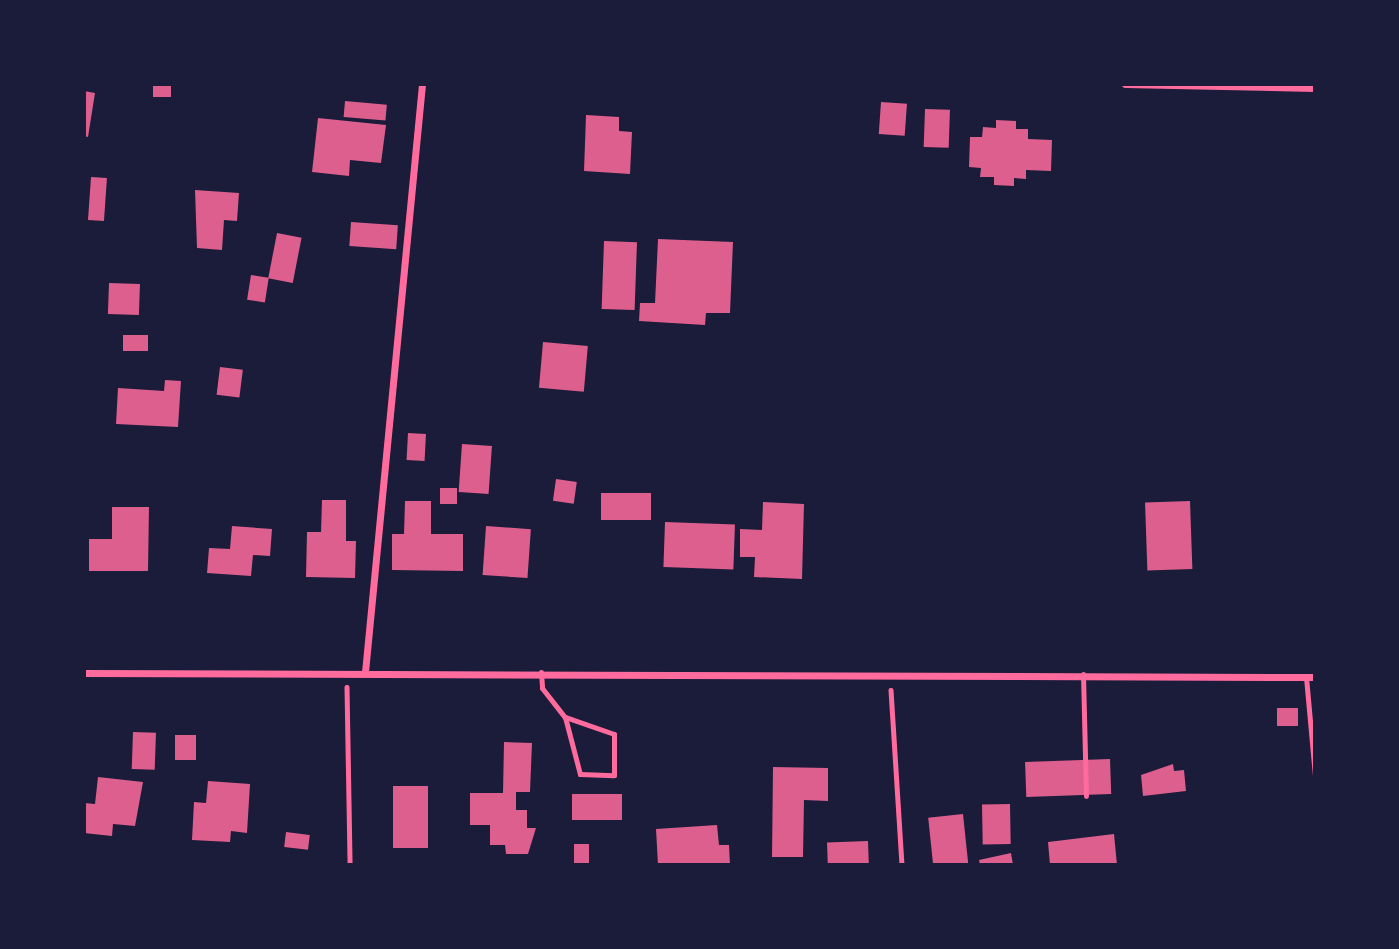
<!DOCTYPE html>
<style>
body{margin:0}
#map{position:relative;width:1399px;height:949px;overflow:hidden;background:#1b1b3a;font-family:"DejaVu Sans",sans-serif}
div>[style]{position:absolute}
[style*='--x']{left:calc(var(--x)*1px);top:calc(var(--y)*1px);width:calc(var(--w)*1px);rotate:calc(var(--a)*1deg)}
.building>*{inset:0;background:#dd5f8e;transform-origin:0 0}
.path>*{height:4.5px;margin:-2.25px;padding:0 2.25px;transform-origin:2.25px;border-radius:2.25px;background:#ff6b9d}
.service>*{height:5px;margin:-2.5px;padding:0 2.5px;transform-origin:2.5px;border-radius:2.5px;background:#ff6b9d}
.minor>*{height:7px;margin:-3.5px;padding:0 3.5px;transform-origin:3.5px;border-radius:3.5px;background:#ff6b9d}
span{translate:-50% -50%;white-space:nowrap;text-align:center;line-height:1.15;-webkit-text-stroke:6px #1b1b3a;paint-order:stroke}
.frame{position:absolute;inset:0;border:86px solid #1b1b3a;pointer-events:none}
</style>
<div id="map">
<div class="building">
<div style="left:153px;top:84px;width:18px;height:13px"></div>
<div style="clip-path:polygon(84px 91px,95px 93px,88px 137px,84px 136px)"></div>
<div style="left:345px;top:101px;width:42px;height:16px;rotate:5deg"></div>
<div style="left:881px;top:102px;width:26px;height:32px;rotate:4deg"></div>
<div style="left:925px;top:109px;width:25px;height:38px;rotate:2deg"></div>
<div style="clip-path:polygon(586px 115px,619px 117px,619px 131px,632px 132px,630px 174px,584px 171px)"></div>
<div style="clip-path:polygon(318px 118px,386px 125px,381px 163px,350px 160px,349px 176px,312px 172px)"></div>
<div style="clip-path:polygon(996px 120px,1016px 121px,1016px 129px,1028px 129px,1028px 139px,1052px 140px,1051px 171px,1026px 170px,1026px 179px,1014px 178px,1014px 186px,994px 185px,994px 177px,980px 177px,981px 168px,969px 167px,970px 137px,982px 137px,983px 127px,996px 128px)"></div>
<div style="left:91px;top:177px;width:16px;height:43px;rotate:4deg"></div>
<div style="clip-path:polygon(195px 190px,239px 193px,237px 221px,224px 220px,222px 250px,197px 248px)"></div>
<div style="left:351px;top:222px;width:47px;height:24px;rotate:4deg"></div>
<div style="left:277px;top:233px;width:25px;height:46px;rotate:11deg"></div>
<div style="clip-path:polygon(658px 239px,733px 242px,730px 313px,706px 313px,705px 325px,639px 321px,640px 303px,655px 303px)"></div>
<div style="left:604px;top:241px;width:33px;height:68px;rotate:2deg"></div>
<div style="left:251px;top:275px;width:18px;height:25px;rotate:9deg"></div>
<div style="left:109px;top:283px;width:31px;height:31px;rotate:2deg"></div>
<div style="left:123px;top:335px;width:25px;height:16px"></div>
<div style="left:543px;top:342px;width:45px;height:46px;rotate:5deg"></div>
<div style="left:220px;top:367px;width:23px;height:28px;rotate:7deg"></div>
<div style="clip-path:polygon(165px 380px,181px 381px,178px 427px,116px 424px,118px 388px,164px 391px)"></div>
<div style="left:408px;top:433px;width:18px;height:27px;rotate:3deg"></div>
<div style="left:462px;top:444px;width:30px;height:48px;rotate:4deg"></div>
<div style="left:556px;top:479px;width:21px;height:22px;rotate:8deg"></div>
<div style="left:440px;top:488px;width:17px;height:16px"></div>
<div style="left:601px;top:493px;width:50px;height:27px"></div>
<div style="clip-path:polygon(322px 500px,346px 500px,346px 541px,356px 541px,355px 578px,306px 577px,307px 532px,321px 532px)"></div>
<div style="clip-path:polygon(405px 501px,431px 501px,431px 534px,463px 534px,463px 571px,392px 570px,392px 534px,404px 534px)"></div>
<div style="left:1190px;top:501px;width:68px;height:45px;rotate:88deg"></div>
<div style="clip-path:polygon(763px 502px,804px 504px,802px 579px,754px 577px,755px 557px,740px 557px,740px 529px,762px 530px)"></div>
<div style="clip-path:polygon(112px 507px,149px 507px,148px 571px,89px 571px,89px 539px,112px 539px)"></div>
<div style="left:665px;top:522px;width:70px;height:45px;rotate:2deg"></div>
<div style="clip-path:polygon(232px 526px,272px 529px,270px 556px,253px 555px,251px 576px,207px 573px,209px 548px,230px 549px)"></div>
<div style="left:486px;top:526px;width:45px;height:49px;rotate:4deg"></div>
<div style="left:1277px;top:708px;width:21px;height:18px"></div>
<div style="left:133px;top:732px;width:23px;height:37px;rotate:2deg"></div>
<div style="left:175px;top:735px;width:21px;height:25px"></div>
<div style="clip-path:polygon(504px 742px,532px 743px,530px 792px,516px 792px,516px 810px,527px 810px,527px 828px,536px 828px,528px 854px,506px 854px,505px 845px,490px 845px,490px 825px,470px 825px,470px 793px,503px 793px)"></div>
<div style="left:1110px;top:759px;width:35px;height:85px;rotate:88deg"></div>
<div style="clip-path:polygon(1173px 764px,1174px 771px,1184px 770px,1186px 791px,1143px 796px,1141px 775px)"></div>
<div style="clip-path:polygon(773px 767px,828px 768px,828px 801px,804px 800px,803px 857px,772px 857px)"></div>
<div style="clip-path:polygon(98px 777px,143px 782px,135px 826px,113px 824px,112px 836px,84px 833px,84px 803px,95px 804px)"></div>
<div style="clip-path:polygon(208px 781px,250px 784px,247px 833px,231px 831px,230px 842px,192px 840px,194px 802px,206px 803px)"></div>
<div style="left:393px;top:786px;width:35px;height:62px"></div>
<div style="left:572px;top:794px;width:50px;height:26px"></div>
<div style="left:1010px;top:804px;width:40px;height:28px;rotate:89deg"></div>
<div style="left:963px;top:814px;width:51px;height:35px;rotate:84deg"></div>
<div style="clip-path:polygon(717px 825px,719px 845px,729px 845px,730px 865px,658px 865px,656px 829px)"></div>
<div style="left:286px;top:832px;width:24px;height:15px;rotate:7deg"></div>
<div style="clip-path:polygon(1114px 834px,1117px 865px,1050px 865px,1048px 842px)"></div>
<div style="left:868px;top:841px;width:24px;height:41px;rotate:88deg"></div>
<div style="left:574px;top:844px;width:15px;height:21px"></div>
<div style="clip-path:polygon(1011px 853px,1013px 865px,980px 865px,979px 860px)"></div>
</div>
<div class="path">
<div style="--x:347;--y:687;--w:178;--a:89"></div>
<div style="--x:891;--y:690;--w:175;--a:86.4"></div>
</div>
<div class="service">
<div style="--x:541;--y:672;--w:16;--a:86"></div>
<div style="--x:542;--y:688;--w:37;--a:52"></div>
<div style="--x:565;--y:717;--w:59;--a:75.3"></div>
<div style="--x:580;--y:774;--w:34;--a:2"></div>
<div style="--x:614;--y:775;--w:41;--a:-90"></div>
<div style="--x:614;--y:734;--w:52;--a:-160.9"></div>
<div style="--x:1083;--y:674;--w:122;--a:88.6"></div>
<div style="--x:1306;--y:677;--w:98;--a:84.8"></div>
</div>
<div class="minor">
<div style="--x:1125;--y:84;--w:190;--a:1.2"></div>
<div style="--x:365;--y:672;--w:591;--a:-84.46"></div>
<div style="--x:84;--y:673;--w:1231;--a:0.19"></div>
</div>
<div class="frame"></div>
</div>
